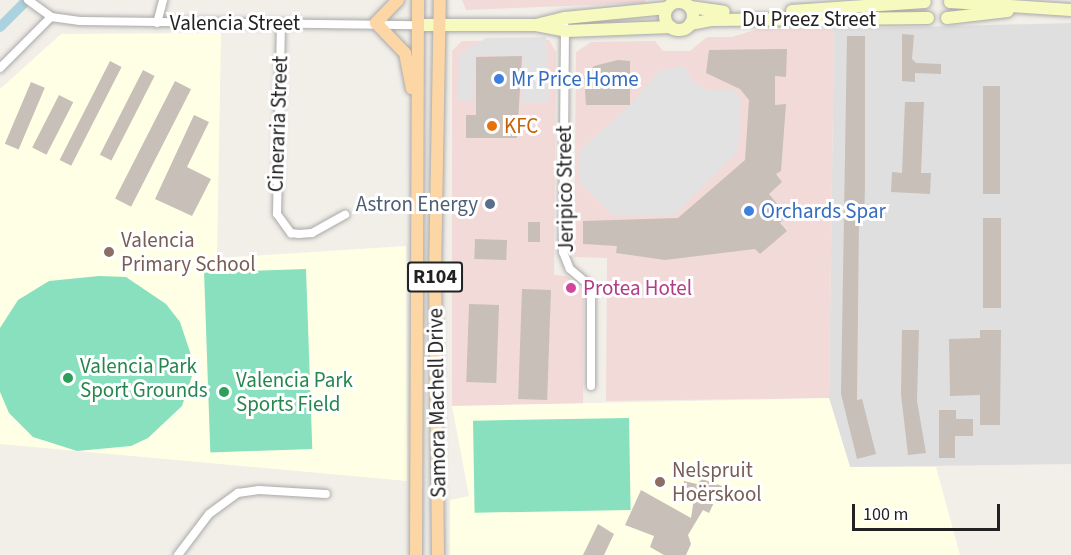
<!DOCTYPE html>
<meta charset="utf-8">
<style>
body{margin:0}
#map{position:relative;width:1071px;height:555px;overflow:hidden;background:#f2efe9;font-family:"Source Sans 3",sans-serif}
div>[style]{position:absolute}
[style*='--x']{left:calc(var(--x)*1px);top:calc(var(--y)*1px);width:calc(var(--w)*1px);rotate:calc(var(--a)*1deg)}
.residential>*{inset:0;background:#e0dfdf}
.commercial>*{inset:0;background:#f2dad9}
.education>*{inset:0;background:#ffffe5}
.pitch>*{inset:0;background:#88e0be;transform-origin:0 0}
.parking>*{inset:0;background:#e2e2e2}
.canal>*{height:10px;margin:-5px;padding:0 5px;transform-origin:5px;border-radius:5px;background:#aad3df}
.building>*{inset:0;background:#c7bfb8;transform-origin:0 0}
.roads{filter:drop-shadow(0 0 2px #a9a9a9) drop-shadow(0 0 2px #a9a9a9)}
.street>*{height:8px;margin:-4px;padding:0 4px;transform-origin:4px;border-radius:4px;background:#fff}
.secondary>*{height:12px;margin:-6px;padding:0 6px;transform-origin:6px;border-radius:6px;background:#f7fabf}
.secondary>.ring{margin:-6px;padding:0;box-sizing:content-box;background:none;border:12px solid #f7fabf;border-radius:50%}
.primary>*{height:12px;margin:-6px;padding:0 6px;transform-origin:6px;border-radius:6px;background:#fcd6a4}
.dots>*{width:16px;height:16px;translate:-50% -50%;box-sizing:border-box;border:3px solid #fff;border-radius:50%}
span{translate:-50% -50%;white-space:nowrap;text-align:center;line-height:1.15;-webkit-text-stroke:6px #fff;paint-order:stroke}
.shield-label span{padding:2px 4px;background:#fff;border:2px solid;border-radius:4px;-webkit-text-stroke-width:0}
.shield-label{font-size:20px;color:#222;font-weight:700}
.street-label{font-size:21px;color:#222}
.shop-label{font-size:21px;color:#366cbe}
.left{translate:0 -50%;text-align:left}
.food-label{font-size:21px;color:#c56008}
.service-label{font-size:21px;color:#4e5e75}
.right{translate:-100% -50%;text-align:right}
.education-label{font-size:21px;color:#785e54}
.hotel-label{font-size:21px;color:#b23c85}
.leisure-label{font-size:21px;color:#27864d}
.scale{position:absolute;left:852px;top:504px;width:148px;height:27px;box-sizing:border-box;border:3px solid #222;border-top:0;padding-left:8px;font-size:18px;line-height:21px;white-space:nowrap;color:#222;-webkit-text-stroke:4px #fff;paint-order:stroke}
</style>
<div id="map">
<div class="residential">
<div style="clip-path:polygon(1071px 23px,1071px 464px,850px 467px,829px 398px,834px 29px)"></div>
</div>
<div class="commercial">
<div style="clip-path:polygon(462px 0,646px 0,643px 3px,466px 10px)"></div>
<div style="clip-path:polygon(758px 29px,834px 29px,829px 398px,606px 401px,607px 258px,574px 257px,576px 52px,591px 42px,655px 41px,663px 51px,690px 51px,707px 37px,732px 37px)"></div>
<div style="clip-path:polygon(549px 40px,556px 52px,554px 275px,567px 276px,584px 291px,583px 408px,452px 406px,452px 51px,462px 41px)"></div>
</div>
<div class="education">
<div style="clip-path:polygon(221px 33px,217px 258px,406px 246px,407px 481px,0 444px,0 89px,61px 34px)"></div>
<div style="clip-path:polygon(829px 398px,850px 467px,936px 467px,960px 555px,450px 555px,450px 500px,469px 496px,452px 406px)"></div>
</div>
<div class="pitch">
<div style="left:306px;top:269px;width:180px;height:102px;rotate:88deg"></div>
<div style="clip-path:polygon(99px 276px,126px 277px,166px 304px,180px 322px,195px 367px,182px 406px,148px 438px,131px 446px,77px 451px,33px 437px,9px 413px,0 392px,0 328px,18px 300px,49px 281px)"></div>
<div style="left:629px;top:418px;width:92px;height:156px;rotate:89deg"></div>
</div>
<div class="parking">
<div style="clip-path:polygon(546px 37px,549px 102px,522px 103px,523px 55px,475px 56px,474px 101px,458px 100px,459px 55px,486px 38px)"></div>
<div style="clip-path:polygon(684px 65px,693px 82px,706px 90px,735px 90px,741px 98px,738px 151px,674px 215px,613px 216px,579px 182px,579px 151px,630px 105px,659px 71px)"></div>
</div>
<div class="canal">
<div style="--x:0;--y:27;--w:38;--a:-45"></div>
</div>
<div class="building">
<div style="clip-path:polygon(902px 34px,914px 35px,912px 59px,916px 63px,941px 64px,941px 74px,915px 73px,915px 82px,902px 81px)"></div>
<div style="clip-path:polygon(847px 36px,865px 36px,865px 187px,864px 220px,859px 220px,857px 400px,862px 399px,876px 454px,857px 459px,841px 394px)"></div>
<div style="clip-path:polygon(787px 49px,786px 77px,775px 76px,775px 105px,786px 104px,781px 171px,776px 174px,782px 182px,769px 194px,787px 216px,780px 223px,787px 231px,760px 254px,755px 249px,665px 260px,616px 253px,617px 246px,583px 244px,583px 221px,678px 218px,745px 160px,749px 100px,740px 89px,706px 73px,709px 50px)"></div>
<div style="clip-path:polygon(522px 56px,517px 138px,466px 138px,466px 115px,476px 115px,476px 57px)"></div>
<div style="clip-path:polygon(618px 60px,630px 61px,630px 105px,586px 105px,584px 77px,594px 66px)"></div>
<div style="left:110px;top:61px;width:13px;height:111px;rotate:27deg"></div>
<div style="left:143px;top:70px;width:13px;height:95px;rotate:27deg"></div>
<div style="left:175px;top:81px;width:18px;height:132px;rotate:27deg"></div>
<div style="left:31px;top:82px;width:15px;height:67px;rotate:23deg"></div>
<div style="left:983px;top:86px;width:17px;height:108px"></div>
<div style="left:59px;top:95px;width:16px;height:59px;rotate:27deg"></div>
<div style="clip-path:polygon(905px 102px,924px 102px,921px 173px,931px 173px,930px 194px,891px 192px,892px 172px,902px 173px)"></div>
<div style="clip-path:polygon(194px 115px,209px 122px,187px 167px,211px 179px,192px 216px,155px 199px)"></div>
<div style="left:983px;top:218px;width:18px;height:90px"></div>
<div style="left:528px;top:222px;width:12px;height:20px"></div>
<div style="left:475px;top:239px;width:32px;height:20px;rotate:2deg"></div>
<div style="left:522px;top:289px;width:29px;height:110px;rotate:2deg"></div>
<div style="left:469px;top:304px;width:30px;height:78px;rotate:2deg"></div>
<div style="clip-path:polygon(902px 330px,919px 330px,917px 401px,926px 453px,908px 455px,901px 394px)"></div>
<div style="clip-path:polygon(980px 330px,1001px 330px,1000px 425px,980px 425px,980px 395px,950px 396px,949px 339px,980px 338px)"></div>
<div style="clip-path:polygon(939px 410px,956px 410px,956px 419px,973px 419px,973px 436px,955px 436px,955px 458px,939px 458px)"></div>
<div style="clip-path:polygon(702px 479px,722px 486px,709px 513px,703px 510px,688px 535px,691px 544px,686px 555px,664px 555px,650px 547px,654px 536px,625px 525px,641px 490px,691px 518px,695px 492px,684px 488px,684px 481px,697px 484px)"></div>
<div style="clip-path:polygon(598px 524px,614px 534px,604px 555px,583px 555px)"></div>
</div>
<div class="roads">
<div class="street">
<div style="--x:28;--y:0;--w:29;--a:36"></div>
<div style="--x:51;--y:17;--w:29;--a:8"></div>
<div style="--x:80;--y:21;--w:338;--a:0.7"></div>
<div style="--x:674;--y:2;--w:2;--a:-63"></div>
<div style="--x:157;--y:23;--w:24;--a:-75"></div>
<div style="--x:281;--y:23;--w:191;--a:91.2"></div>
<div style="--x:277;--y:214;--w:24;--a:54"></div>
<div style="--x:291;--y:233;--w:8;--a:7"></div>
<div style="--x:299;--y:234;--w:13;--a:-4"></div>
<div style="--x:312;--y:233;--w:38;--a:-29"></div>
<div style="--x:565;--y:27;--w:225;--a:90.5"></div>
<div style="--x:563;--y:252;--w:18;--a:68"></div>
<div style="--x:570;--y:269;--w:25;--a:40"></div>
<div style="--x:589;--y:285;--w:8;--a:76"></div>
<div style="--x:591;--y:293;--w:93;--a:90"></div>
<div style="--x:0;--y:68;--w:72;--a:-45"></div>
<div style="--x:178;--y:555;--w:51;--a:-52.9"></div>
<div style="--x:209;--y:514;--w:36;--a:-36"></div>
<div style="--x:238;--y:493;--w:21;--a:-8"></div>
<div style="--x:259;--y:490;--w:67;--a:3.4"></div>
</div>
<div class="secondary">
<div style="--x:950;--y:2;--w:121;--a:3.8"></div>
<div class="ring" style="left:665px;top:2px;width:16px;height:16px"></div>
<div style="--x:690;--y:7;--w:34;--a:8"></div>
<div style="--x:792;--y:11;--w:133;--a:-3.9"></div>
<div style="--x:947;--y:18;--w:61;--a:-6.5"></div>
<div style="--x:690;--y:24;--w:21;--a:-11"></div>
<div style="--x:711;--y:20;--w:217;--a:-0.5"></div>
<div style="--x:418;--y:25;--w:118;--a:0"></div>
<div style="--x:536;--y:25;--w:31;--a:11"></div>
<div style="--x:566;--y:31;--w:105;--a:-2.2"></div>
<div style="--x:536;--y:25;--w:30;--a:-14"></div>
<div style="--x:565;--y:18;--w:102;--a:-5.6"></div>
</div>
<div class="primary">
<div style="--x:398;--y:0;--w:32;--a:134"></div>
<div style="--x:376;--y:23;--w:42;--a:46"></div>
<div style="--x:405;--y:53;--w:36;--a:79"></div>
<div style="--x:416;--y:555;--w:555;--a:-89.79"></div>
<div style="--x:438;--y:555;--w:280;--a:-90.6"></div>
<div style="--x:435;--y:275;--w:275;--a:-89"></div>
</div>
</div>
<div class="dots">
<div style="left:499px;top:79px;background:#3f7fe0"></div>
<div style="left:492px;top:126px;background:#e8710a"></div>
<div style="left:490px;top:204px;background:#5c6f8a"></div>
<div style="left:749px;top:211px;background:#3f7fe0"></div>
<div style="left:109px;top:252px;background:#8d6e63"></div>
<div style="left:571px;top:288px;background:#d1479c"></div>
<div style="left:68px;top:378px;background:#2e9e5b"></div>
<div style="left:224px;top:392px;background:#2e9e5b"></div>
<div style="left:660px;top:482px;background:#8d6e63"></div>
</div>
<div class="shield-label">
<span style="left:435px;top:277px">R104</span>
</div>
<div class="street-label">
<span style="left:809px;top:19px">Du Preez Street</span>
<span style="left:235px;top:23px">Valencia Street</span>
<span style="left:278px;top:124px;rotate:-88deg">Cineraria Street</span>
<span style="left:565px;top:189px;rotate:-91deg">Jeripico Street</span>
<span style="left:437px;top:403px;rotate:-91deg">Samora Machell Drive</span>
</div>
<div class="shop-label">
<span class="left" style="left:511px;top:79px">Mr Price Home</span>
<span class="left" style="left:761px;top:211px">Orchards Spar</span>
</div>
<div class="food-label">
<span class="left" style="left:504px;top:126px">KFC</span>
</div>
<div class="service-label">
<span class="right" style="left:478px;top:204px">Astron Energy</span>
</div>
<div class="education-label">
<span class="left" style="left:121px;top:252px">Valencia<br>Primary School</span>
<span class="left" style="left:672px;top:482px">Nelspruit<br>Hoërskool</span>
</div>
<div class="hotel-label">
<span class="left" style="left:583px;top:288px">Protea Hotel</span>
</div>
<div class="leisure-label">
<span class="left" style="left:80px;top:378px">Valencia Park<br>Sport Grounds</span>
<span class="left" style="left:236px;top:392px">Valencia Park<br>Sports Field</span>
</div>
<div class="scale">100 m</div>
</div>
